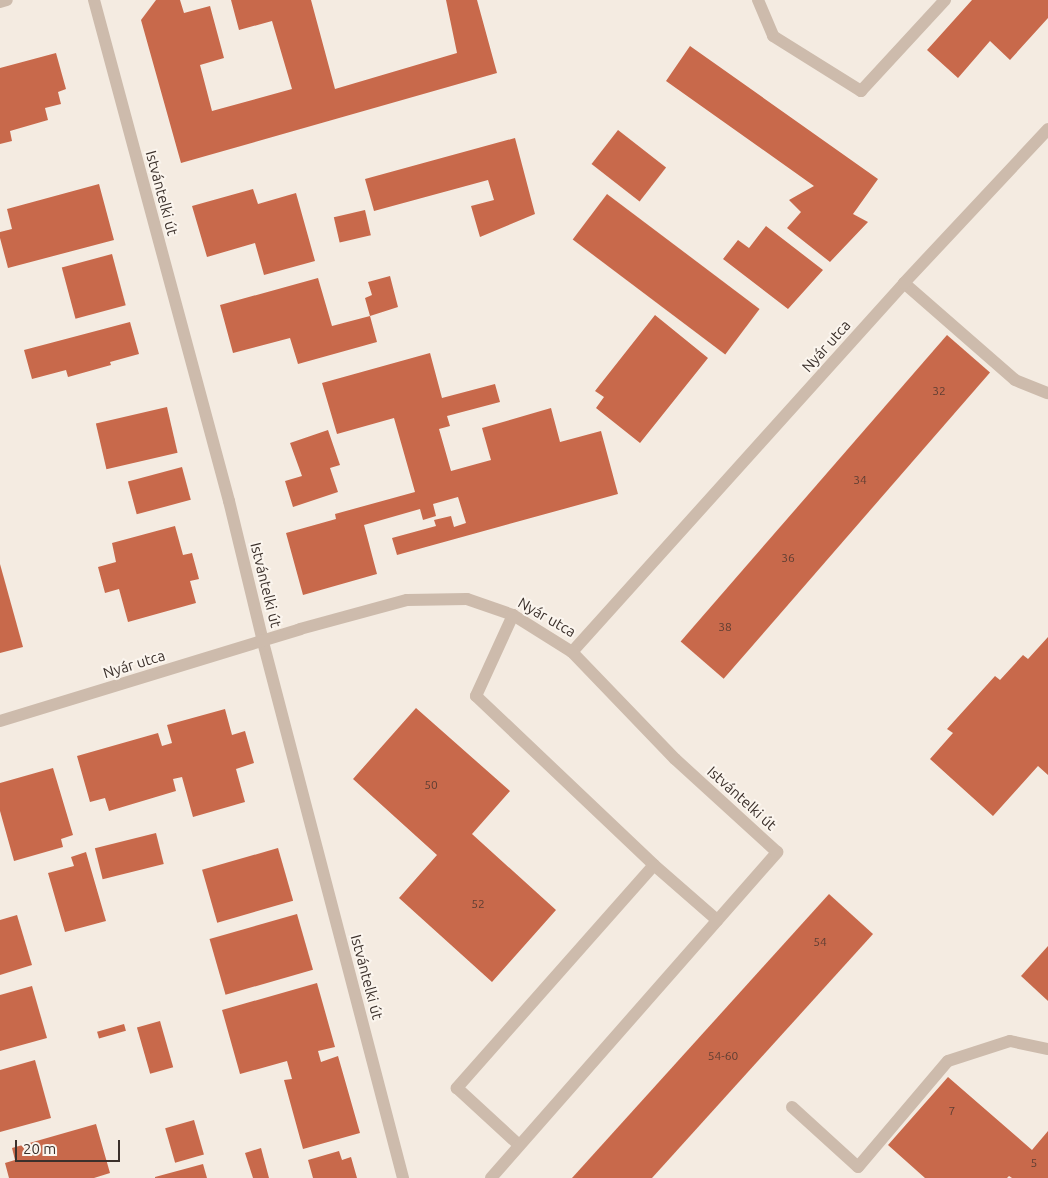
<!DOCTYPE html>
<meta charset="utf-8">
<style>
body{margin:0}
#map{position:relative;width:1048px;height:1178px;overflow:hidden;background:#f4ebe1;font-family:Ubuntu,sans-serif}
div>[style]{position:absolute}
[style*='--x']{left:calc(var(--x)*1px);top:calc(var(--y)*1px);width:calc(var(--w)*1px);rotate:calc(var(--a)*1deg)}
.building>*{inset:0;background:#c8694b;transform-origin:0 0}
.service>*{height:12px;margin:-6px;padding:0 6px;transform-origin:6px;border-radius:6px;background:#cdbbac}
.minor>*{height:12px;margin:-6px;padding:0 6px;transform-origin:6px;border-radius:6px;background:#cdbbac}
span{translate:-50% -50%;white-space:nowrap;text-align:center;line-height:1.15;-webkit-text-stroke:4px #fbf5ee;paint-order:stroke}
.number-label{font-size:12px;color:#5e3e33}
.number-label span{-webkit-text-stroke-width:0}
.street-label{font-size:15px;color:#3b302b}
.scale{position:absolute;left:15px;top:1140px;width:105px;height:22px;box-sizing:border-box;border:2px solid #3b302b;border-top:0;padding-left:6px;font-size:15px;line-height:18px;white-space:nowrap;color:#3b302b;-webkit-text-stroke:4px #fbf5ee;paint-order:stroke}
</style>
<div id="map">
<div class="building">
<div style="clip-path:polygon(156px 0,180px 0,184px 13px,210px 6px,224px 58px,200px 65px,212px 111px,292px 89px,272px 21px,239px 30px,231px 0,311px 0,335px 89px,457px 53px,446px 0,477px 0,497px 73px,181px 163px,141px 20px)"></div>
<div style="clip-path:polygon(972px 0,1048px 0,1048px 18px,1010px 60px,990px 41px,958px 78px,927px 50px)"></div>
<div style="clip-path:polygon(690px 46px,878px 179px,853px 214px,868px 222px,830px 262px,787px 228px,801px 212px,789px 200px,814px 186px,666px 81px)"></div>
<div style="clip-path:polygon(56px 53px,66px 89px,58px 92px,61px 104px,45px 108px,48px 120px,10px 131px,12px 141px,0 144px,0 68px)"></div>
<div style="left:618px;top:130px;width:61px;height:43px;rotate:38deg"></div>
<div style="clip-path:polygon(515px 138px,535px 214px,480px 237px,471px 206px,494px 200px,488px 180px,374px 211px,365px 179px)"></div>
<div style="clip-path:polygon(99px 184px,114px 240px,8px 268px,0 238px,0 232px,12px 229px,7px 209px)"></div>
<div style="clip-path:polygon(253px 189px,258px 204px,296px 193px,315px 261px,264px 275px,255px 243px,207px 257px,192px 206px)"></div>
<div style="left:607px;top:194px;width:191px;height:57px;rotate:37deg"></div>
<div style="left:365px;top:210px;width:26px;height:32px;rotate:77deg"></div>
<div style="clip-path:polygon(766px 226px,823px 270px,788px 309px,723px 259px,738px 240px,749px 248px)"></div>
<div style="left:112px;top:254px;width:53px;height:52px;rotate:75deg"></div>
<div style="clip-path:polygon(390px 276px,398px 307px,370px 316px,365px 298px,372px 295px,368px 282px)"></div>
<div style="clip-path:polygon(318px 278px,332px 326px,370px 316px,377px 342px,298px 364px,290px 338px,233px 353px,220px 305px)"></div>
<div style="clip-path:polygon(655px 315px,708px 358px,640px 443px,596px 408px,604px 397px,595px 391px)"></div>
<div style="clip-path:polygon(130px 322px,139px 354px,110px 362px,111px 365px,68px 377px,66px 370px,32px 379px,24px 350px)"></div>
<div style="left:947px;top:335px;width:57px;height:406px;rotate:41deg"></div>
<div style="clip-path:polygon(430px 353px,442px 398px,495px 384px,500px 402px,447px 416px,450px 426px,439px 429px,451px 471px,491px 460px,482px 428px,551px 408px,560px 442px,601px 431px,618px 494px,397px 555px,392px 538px,436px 526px,434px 520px,451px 516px,454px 527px,466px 523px,458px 497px,433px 504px,436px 516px,423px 520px,420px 509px,364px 525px,377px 574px,303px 595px,286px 533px,336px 519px,335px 514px,415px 492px,394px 418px,337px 434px,322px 383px)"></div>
<div style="left:167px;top:407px;width:47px;height:73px;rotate:77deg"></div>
<div style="clip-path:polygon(328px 430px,340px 465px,330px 468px,338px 492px,293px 507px,285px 481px,302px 476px,290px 443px)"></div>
<div style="left:182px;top:467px;width:34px;height:56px;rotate:75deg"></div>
<div style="clip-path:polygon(175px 526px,183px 555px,192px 553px,199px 579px,190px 581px,196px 603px,128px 622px,119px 589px,105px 593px,98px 567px,116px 562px,112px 543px)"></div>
<div style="clip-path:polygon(0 564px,23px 647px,0 653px)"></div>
<div style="clip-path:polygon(1048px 637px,1048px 775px,1038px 766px,993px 816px,930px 759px,953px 733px,947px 729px,995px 676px,1000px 680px,1023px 655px,1028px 659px)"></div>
<div style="clip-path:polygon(416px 708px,510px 791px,472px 834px,556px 910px,492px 982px,399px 898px,437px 855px,353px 779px)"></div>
<div style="clip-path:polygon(225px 709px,232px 735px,245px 731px,254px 763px,236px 769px,245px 802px,193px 817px,182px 777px,173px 779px,176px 791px,109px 811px,105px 798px,90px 802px,77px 756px,158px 733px,162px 746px,172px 743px,167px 725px)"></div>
<div style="clip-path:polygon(53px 768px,73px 835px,61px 839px,63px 847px,14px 861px,0 811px,0 783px)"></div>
<div style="left:156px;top:833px;width:32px;height:63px;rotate:76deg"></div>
<div style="left:278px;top:848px;width:55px;height:79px;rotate:74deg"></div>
<div style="clip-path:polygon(86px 852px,106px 921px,65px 932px,48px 873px,74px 866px,71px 857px)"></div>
<div style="clip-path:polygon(829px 894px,873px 934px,652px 1178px,572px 1178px)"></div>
<div style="left:297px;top:914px;width:58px;height:91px;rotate:74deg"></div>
<div style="clip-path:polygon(17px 915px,32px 965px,0 975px,0 920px)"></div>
<div style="clip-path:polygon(1048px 946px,1048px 1001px,1021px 976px)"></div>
<div style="clip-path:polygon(317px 983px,335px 1047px,318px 1051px,321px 1062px,338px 1056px,360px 1133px,303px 1149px,284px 1080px,292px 1079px,287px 1061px,240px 1074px,222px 1010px)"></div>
<div style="clip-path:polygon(32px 986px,47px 1038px,0 1051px,0 995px)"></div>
<div style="left:160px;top:1021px;width:48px;height:24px;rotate:74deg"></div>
<div style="left:124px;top:1024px;width:7px;height:28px;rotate:74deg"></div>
<div style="clip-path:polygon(35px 1060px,51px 1118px,0 1132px,0 1070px)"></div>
<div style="clip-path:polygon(948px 1077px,1032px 1150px,1048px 1131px,1048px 1178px,1012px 1178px,1009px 1176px,1007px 1178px,925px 1178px,888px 1145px)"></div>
<div style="left:194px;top:1120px;width:36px;height:30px;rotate:74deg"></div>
<div style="clip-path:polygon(96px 1124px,110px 1173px,94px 1178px,9px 1178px,5px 1163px,15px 1160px,12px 1148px)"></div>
<div style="clip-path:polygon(261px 1148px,269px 1178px,253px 1178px,245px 1153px)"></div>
<div style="clip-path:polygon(339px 1151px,342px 1160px,351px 1157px,357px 1178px,313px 1178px,308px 1160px)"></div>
<div style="clip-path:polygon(203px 1164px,207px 1178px,155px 1178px,155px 1177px)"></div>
</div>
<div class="service">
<div style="--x:758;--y:0;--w:39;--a:67"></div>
<div style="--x:773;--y:36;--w:104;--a:32"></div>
<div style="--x:861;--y:91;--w:124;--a:-47.3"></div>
<div style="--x:904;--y:283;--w:147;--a:41.1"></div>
<div style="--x:1015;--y:380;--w:35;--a:22"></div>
<div style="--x:513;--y:615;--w:89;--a:114.6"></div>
<div style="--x:476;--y:696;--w:245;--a:43.5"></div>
<div style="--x:654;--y:865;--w:298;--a:131.5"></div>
<div style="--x:457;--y:1088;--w:84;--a:42.6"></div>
<div style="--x:654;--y:865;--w:84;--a:41.1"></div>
<div style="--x:792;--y:1107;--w:89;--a:42.3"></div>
<div style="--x:858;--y:1167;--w:139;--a:-49.7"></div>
<div style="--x:948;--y:1061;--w:65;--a:-17.9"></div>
<div style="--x:1010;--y:1041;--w:39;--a:12"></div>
</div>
<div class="minor">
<div style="--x:94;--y:0;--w:519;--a:74.92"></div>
<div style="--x:229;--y:501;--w:145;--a:76.4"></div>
<div style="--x:263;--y:642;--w:554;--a:75.36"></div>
<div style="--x:0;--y:2;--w:7;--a:-16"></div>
<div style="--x:0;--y:721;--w:314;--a:-17"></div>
<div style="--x:300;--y:629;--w:111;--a:-15.2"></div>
<div style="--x:407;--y:600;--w:60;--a:-1"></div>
<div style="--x:467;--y:599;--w:49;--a:19.2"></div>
<div style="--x:513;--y:615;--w:70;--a:32.1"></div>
<div style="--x:572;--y:652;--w:496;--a:-48"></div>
<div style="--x:904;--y:283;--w:211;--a:-46.9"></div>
<div style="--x:491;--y:1178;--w:434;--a:-48.7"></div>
<div style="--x:777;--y:852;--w:138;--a:-137.6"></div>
<div style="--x:675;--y:759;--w:149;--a:-133.9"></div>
</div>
<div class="number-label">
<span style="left:939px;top:391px">32</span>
<span style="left:860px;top:480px">34</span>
<span style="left:788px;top:558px">36</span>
<span style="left:725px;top:627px">38</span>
<span style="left:431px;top:785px">50</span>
<span style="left:478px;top:904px">52</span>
<span style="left:820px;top:942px">54</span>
<span style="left:723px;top:1056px">54-60</span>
<span style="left:952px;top:1111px">7</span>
<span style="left:1034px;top:1163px">5</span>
</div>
<div class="street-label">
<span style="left:162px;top:193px;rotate:75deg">Istvántelki út</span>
<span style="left:826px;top:346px;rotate:-48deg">Nyár utca</span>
<span style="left:266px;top:585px;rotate:76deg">Istvántelki út</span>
<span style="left:547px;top:617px;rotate:30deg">Nyár utca</span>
<span style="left:134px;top:664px;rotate:-17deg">Nyár utca</span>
<span style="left:742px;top:798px;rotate:42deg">Istvántelki út</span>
<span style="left:367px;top:977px;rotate:75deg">Istvántelki út</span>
</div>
<div class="scale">20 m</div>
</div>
